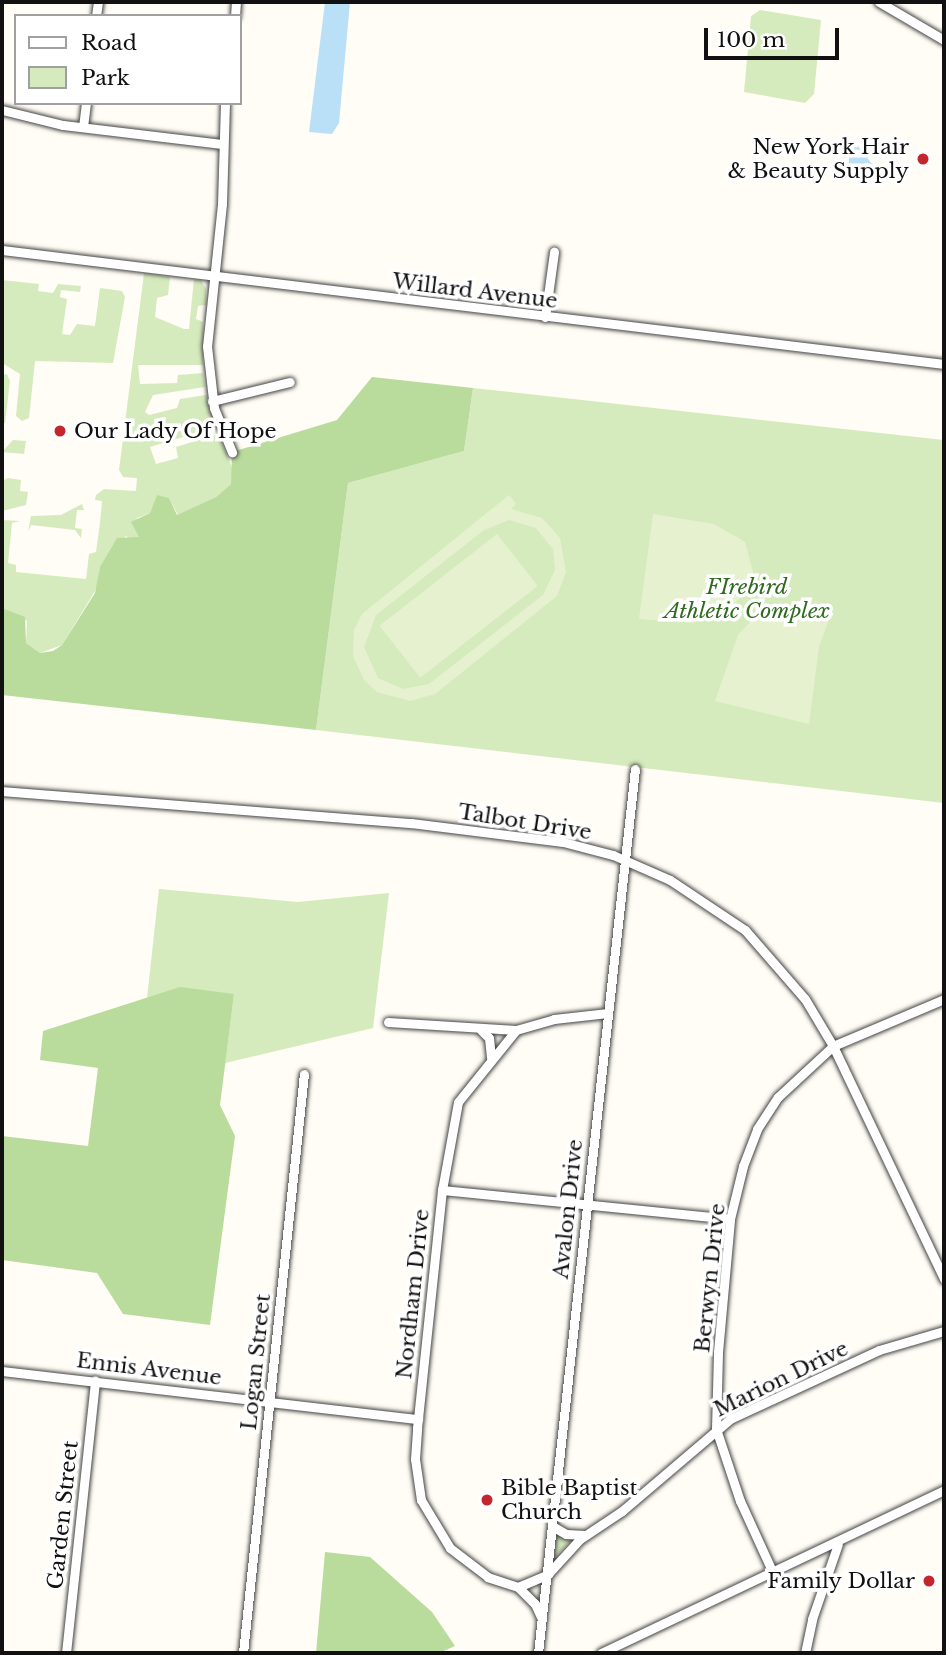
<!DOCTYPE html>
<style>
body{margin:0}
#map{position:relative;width:946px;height:1655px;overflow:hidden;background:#fffdf5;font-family:"Libre Baskerville",serif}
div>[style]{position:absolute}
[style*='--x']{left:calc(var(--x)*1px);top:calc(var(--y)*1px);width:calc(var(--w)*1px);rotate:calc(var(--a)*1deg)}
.green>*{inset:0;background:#d5ebbd}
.forest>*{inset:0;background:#b9dc9c}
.pitch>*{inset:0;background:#e6f2cf;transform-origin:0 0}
.water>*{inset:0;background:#b9e0f7}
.roads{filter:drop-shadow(0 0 2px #444) drop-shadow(0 0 2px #444)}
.minor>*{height:9px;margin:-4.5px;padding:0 4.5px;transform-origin:4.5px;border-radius:4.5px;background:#fff}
.dots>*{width:19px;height:19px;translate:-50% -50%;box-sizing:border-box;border:4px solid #fff;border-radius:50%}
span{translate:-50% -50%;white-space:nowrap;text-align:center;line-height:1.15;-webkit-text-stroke:7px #fff;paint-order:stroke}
.poi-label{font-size:21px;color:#111}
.right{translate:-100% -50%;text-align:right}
.left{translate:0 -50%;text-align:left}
.street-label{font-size:21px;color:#111}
.park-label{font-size:21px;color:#2f6b1f;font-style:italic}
.frame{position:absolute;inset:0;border:4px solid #111;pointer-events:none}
.legend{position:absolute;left:14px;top:14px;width:228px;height:91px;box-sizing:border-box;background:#fff;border:2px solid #a0a0a0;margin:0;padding:9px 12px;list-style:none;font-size:21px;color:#111}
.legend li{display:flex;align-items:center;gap:14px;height:35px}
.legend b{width:35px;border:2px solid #a0a0a0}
.scale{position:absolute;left:704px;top:28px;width:135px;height:32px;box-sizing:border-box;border:4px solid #111;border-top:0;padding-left:9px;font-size:21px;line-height:24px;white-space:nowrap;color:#111;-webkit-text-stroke:5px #fff;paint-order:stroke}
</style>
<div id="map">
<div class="green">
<div style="clip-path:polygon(760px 10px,821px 20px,814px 94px,805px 103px,744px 92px,751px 16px)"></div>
<div style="clip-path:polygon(144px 273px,170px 277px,168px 295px,157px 298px,155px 317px,184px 329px,189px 329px,194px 279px,201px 280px,206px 289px,206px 305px,198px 306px,196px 319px,203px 322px,203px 365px,138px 365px,140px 384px,177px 383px,178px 375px,203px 373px,205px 387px,153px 395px,145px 412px,149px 415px,177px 408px,180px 399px,206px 395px,216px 427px,150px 447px,156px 464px,178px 458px,176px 447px,218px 434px,234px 472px,231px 484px,216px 497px,178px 515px,169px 498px,157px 496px,150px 513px,137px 518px,139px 537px,131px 540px,126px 536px,100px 567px,98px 586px,62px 645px,40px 653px,26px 643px,27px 621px,2px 608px,2px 520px,20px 521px,12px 523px,8px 563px,16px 565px,16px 572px,86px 579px,89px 554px,96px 552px,100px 523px,102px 501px,95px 500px,96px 495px,104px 489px,136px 491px,137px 478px,123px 477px,119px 470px)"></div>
<div style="clip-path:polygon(2px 280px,39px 284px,38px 291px,53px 293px,58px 284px,81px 286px,80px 292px,61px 290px,60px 297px,67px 299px,62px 334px,70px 335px,77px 324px,95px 326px,100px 288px,122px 291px,125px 297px,113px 363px,35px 361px,29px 418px,22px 421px,16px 416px,20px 374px,2px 363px)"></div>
<div style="clip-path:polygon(7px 374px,10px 381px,5px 423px,2px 422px,2px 375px)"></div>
<div style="clip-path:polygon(473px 388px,944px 440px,944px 803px,316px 730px,348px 483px,464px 451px)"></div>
<div style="clip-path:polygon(13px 440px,26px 441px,24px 454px,2px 452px)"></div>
<div style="clip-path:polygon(8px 478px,21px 480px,20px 491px,28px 492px,26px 505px,2px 511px,4px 480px)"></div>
<div style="clip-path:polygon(82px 504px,84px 510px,77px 510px,75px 528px,82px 529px,81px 538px,75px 530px,31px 525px,28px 532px,31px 516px,61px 515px)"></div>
<div style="clip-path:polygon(159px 889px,298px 902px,389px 893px,373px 1028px,225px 1063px,234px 994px,147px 998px)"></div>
<div style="clip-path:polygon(556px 1534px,570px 1541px,554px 1558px)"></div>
</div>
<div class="forest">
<div style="clip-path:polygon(372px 377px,473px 388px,464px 451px,348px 483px,316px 730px,2px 695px,2px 608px,25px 617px,26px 643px,40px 653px,53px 651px,62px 645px,95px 593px,100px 567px,117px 538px,139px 537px,131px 522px,150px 513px,157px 495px,169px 498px,177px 515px,216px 497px,231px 484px,232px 452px,337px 420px)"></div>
<div style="clip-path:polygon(180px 987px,234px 994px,220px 1105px,235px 1136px,210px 1325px,123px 1314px,97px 1273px,2px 1260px,2px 1136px,88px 1146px,98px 1068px,40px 1060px,43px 1031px)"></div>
<div style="clip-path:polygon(325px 1552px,370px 1557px,432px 1612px,455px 1646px,439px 1653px,316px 1653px)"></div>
</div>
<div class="pitch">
<div style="clip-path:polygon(evenodd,509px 495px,516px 504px,511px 509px,542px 518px,560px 538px,566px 572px,557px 596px,435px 694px,410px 701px,377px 692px,364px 680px,353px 656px,354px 630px,362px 614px,509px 495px,509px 520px,536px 528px,553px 549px,555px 570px,543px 595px,429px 684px,403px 689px,378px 678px,364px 647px,376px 615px,484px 530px,509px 520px)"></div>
<div style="clip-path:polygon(653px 514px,714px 524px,745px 542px,756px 583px,727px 610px,693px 623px,639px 619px)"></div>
<div style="left:497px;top:534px;width:66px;height:149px;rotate:52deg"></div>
<div style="clip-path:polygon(794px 609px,831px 614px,819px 647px,809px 724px,715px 701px,738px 635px,751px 621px)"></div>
</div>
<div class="water">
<div style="clip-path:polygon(325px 2px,350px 2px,339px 123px,332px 134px,309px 132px)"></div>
<div style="clip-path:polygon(850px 141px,854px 141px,879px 173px,873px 179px,848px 176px)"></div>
</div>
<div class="roads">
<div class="minor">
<div style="--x:879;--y:2;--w:75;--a:30.3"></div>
<div style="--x:96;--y:16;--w:14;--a:-82"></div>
<div style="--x:235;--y:16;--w:14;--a:-86"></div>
<div style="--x:225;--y:103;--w:101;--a:91.7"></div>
<div style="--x:222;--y:204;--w:143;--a:96"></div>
<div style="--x:207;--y:346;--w:62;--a:83.6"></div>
<div style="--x:214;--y:408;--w:48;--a:67.8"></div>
<div style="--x:2;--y:110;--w:63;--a:13.8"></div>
<div style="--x:63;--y:125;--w:160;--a:6.8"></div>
<div style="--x:83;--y:127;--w:24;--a:-83"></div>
<div style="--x:2;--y:250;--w:949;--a:6.9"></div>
<div style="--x:545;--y:317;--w:66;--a:-82.1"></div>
<div style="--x:212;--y:401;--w:80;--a:-13.7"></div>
<div style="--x:2;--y:791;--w:410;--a:4.5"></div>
<div style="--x:411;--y:823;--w:153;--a:7.1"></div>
<div style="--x:563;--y:842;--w:52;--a:14.6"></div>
<div style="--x:613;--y:855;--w:62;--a:23.7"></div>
<div style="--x:670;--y:880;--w:90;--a:33.7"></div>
<div style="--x:745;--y:930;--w:91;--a:49"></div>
<div style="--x:805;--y:999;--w:55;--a:59.2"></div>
<div style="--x:833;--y:1046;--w:258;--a:64.5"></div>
<div style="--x:388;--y:1022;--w:128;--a:3.6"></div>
<div style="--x:481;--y:1030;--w:11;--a:45"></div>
<div style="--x:489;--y:1038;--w:20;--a:84"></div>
<div style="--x:442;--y:1190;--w:289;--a:5.7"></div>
<div style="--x:2;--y:1371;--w:419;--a:6.6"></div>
<div style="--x:552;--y:1526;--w:16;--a:30"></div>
<div style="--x:566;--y:1534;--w:19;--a:3"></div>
<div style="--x:773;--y:1573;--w:79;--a:-114.6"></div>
<div style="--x:740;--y:1501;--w:76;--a:-108.4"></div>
<div style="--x:716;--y:1429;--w:77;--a:-88.5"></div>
<div style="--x:718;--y:1352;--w:134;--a:-84.8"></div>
<div style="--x:730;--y:1219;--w:55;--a:-76.2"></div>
<div style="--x:743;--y:1166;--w:40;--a:-69"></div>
<div style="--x:757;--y:1129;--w:38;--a:-57"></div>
<div style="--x:778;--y:1097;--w:75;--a:-42.8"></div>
<div style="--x:833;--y:1046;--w:121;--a:-22.9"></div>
<div style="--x:518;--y:1587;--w:33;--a:-23"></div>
<div style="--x:548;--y:1574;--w:47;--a:-47.6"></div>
<div style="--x:580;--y:1539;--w:50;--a:-33.7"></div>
<div style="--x:622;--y:1511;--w:142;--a:-40.4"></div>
<div style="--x:730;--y:1419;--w:164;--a:-24.8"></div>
<div style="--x:879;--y:1350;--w:68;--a:-16.3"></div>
<div style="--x:542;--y:1619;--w:17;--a:-115"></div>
<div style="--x:535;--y:1604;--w:24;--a:-135"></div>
<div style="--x:518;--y:1587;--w:32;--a:-162"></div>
<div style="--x:488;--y:1577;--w:48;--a:-142.7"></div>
<div style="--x:450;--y:1548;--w:56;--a:-121.1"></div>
<div style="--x:421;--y:1500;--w:41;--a:-98.3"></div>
<div style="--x:415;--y:1459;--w:31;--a:-86"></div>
<div style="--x:417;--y:1428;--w:239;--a:-84"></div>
<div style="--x:442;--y:1190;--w:89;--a:-79.7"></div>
<div style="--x:458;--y:1102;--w:92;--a:-51.1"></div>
<div style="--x:516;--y:1030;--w:40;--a:-16"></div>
<div style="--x:554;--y:1019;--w:54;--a:-6.3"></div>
<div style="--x:66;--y:1653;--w:274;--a:-83.9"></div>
<div style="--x:243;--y:1653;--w:582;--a:-83.99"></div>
<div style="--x:538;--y:1653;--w:889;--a:-83.74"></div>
<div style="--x:601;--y:1653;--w:380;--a:-25.4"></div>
<div style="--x:805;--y:1653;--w:35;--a:-78"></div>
<div style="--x:812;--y:1619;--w:79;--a:-70.9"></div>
</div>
</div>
<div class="dots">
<div style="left:923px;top:159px;background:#c4262e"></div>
<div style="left:60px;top:431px;background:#c4262e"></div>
<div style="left:487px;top:1500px;background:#c4262e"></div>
<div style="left:929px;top:1581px;background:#c4262e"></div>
</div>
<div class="poi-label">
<span class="right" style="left:909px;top:159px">New York Hair<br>&amp; Beauty Supply</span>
<span class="left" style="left:74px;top:431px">Our Lady Of Hope</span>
<span class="left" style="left:501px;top:1500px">Bible Baptist<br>Church</span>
<span class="right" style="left:915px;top:1581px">Family Dollar</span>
</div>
<div class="street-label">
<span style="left:475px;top:291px;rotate:7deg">Willard Avenue</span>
<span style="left:525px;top:822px;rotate:9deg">Talbot Drive</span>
<span style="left:568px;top:1209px;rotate:-84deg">Avalon Drive</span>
<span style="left:710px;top:1278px;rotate:-84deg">Berwyn Drive</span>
<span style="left:413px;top:1294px;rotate:-84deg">Nordham Drive</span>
<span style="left:256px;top:1362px;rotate:-84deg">Logan Street</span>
<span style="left:149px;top:1369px;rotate:7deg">Ennis Avenue</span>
<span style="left:781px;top:1379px;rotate:-26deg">Marion Drive</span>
<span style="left:63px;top:1515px;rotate:-84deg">Garden Street</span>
</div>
<div class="park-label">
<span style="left:747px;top:599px">FIrebird<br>Athletic Complex</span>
</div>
<div class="frame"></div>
<ul class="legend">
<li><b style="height:9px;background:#fff"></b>Road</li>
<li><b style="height:19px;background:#d5ebbd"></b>Park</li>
</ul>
<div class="scale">100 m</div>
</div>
